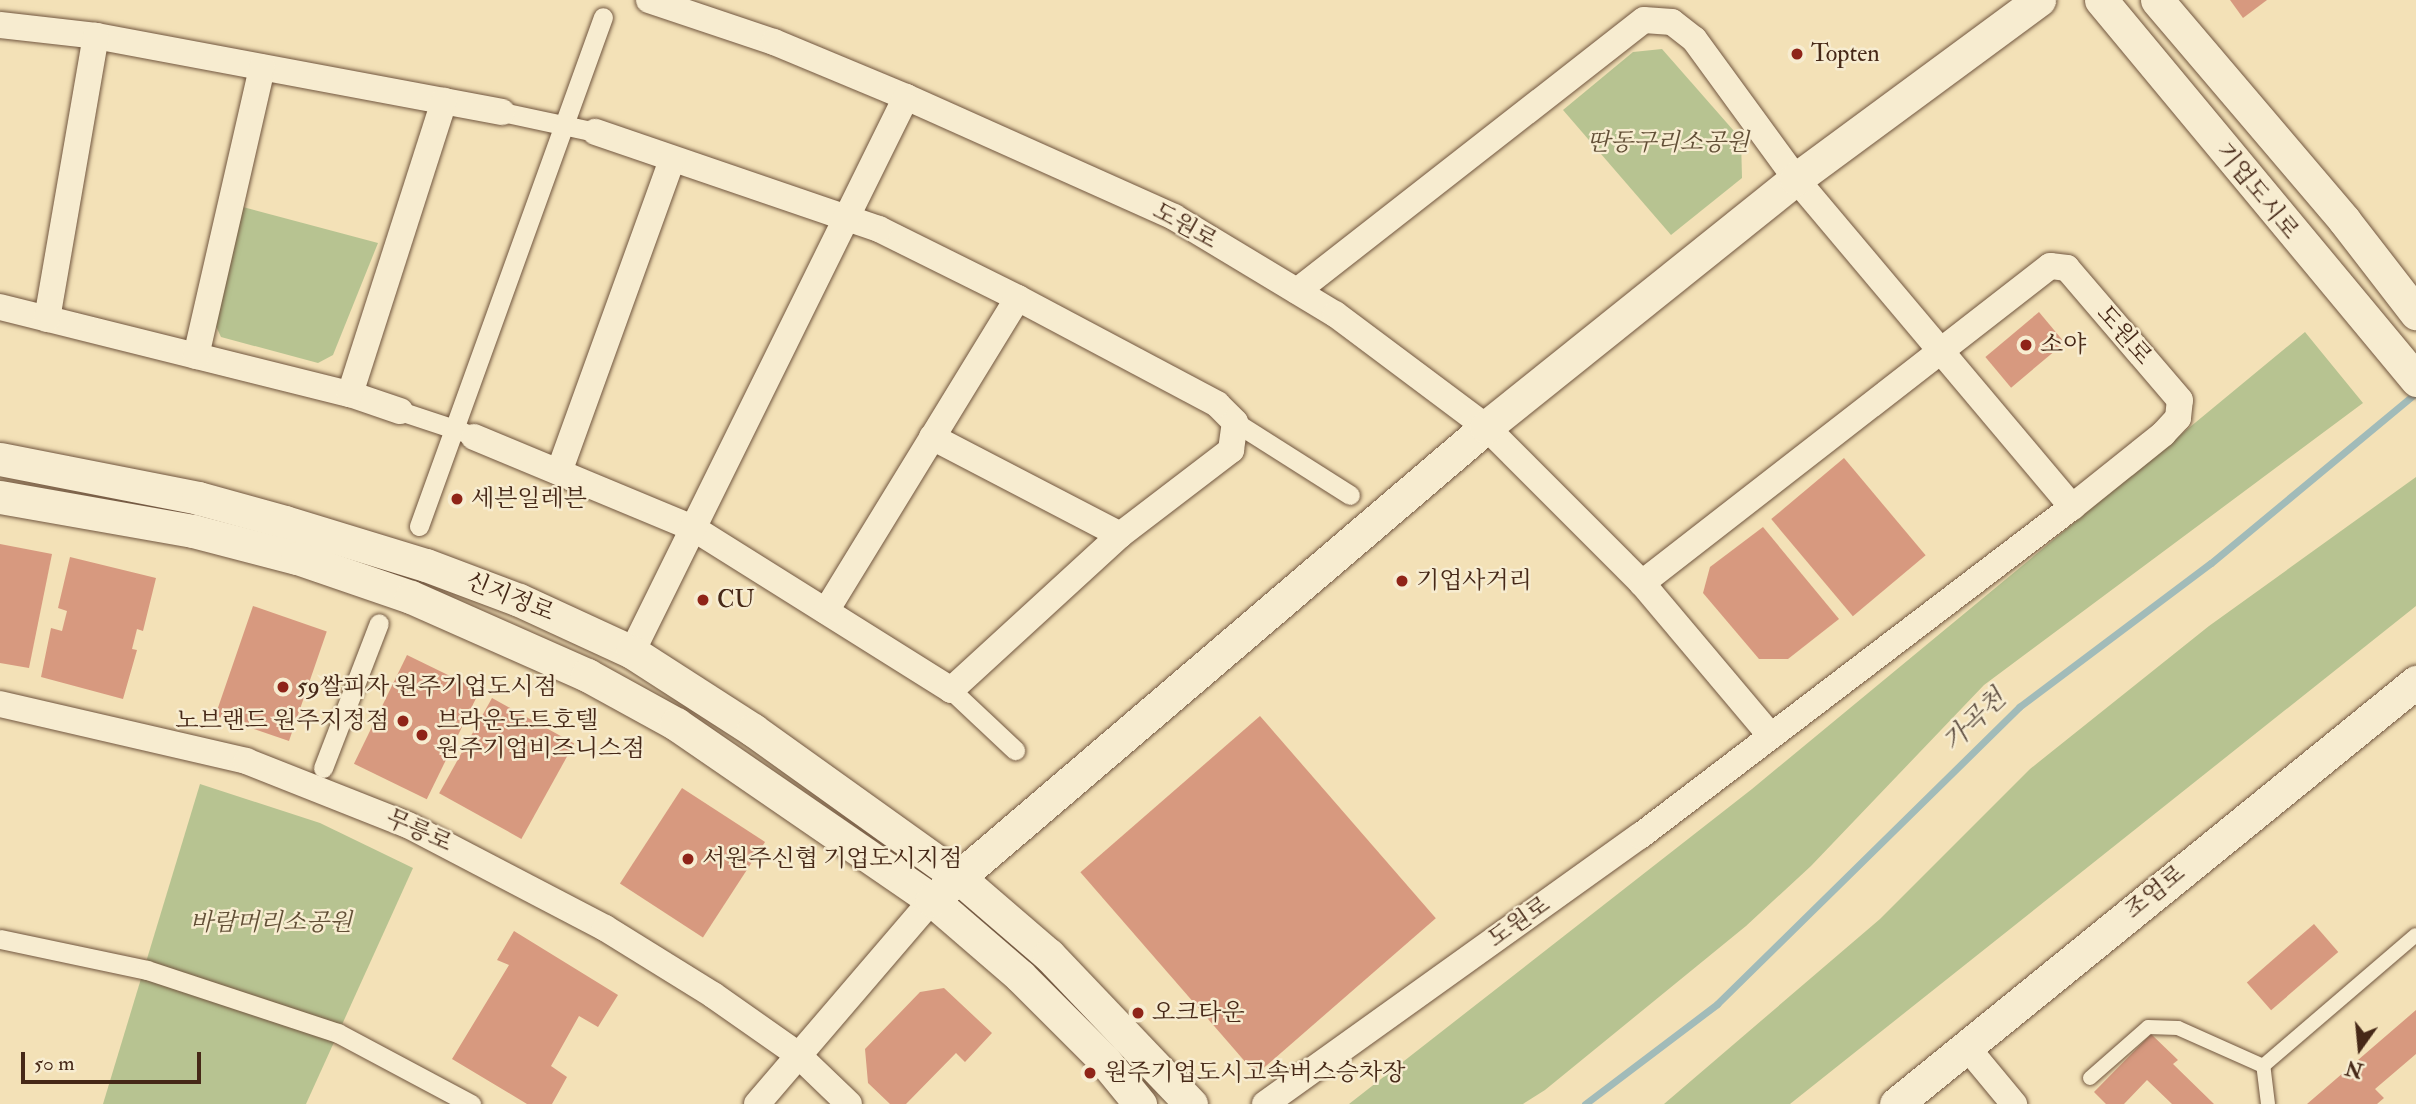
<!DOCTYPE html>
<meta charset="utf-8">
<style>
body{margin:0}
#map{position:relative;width:2416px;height:1104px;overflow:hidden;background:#f3e1b7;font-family:"IM FELL Double Pica","Noto Serif KR",serif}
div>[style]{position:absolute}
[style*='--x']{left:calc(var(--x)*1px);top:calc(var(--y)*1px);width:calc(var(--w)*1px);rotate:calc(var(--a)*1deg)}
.green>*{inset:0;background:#b7c391}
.stream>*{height:7px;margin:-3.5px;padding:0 3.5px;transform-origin:3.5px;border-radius:3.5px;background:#a1bbb9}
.building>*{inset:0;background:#d7997f;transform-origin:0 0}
.roads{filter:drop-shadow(0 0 2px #71563f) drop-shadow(0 0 2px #71563f)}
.service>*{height:14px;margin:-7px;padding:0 7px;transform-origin:7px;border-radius:7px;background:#f7ecd0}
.pedestrian>*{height:19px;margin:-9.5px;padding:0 9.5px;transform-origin:9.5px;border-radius:9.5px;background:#f7ecd0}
.minor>*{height:26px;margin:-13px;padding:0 13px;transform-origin:13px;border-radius:13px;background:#f7ecd0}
.tertiary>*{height:33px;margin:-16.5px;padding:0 16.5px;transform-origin:16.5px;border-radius:16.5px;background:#f7ecd0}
.dots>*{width:19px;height:19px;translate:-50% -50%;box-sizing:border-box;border:4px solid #f7ecd0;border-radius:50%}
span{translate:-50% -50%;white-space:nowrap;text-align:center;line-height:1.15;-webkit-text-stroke:5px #f7ecd0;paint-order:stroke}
.poi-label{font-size:24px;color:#462817}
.left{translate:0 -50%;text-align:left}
.right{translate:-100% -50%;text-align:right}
.park-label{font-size:24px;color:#624f36;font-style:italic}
.street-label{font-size:24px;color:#462817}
.water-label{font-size:26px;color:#5d4d40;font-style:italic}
.north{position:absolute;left:2325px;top:1013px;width:70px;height:70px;-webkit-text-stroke:5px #f7ecd0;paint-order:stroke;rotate:195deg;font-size:19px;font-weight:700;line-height:28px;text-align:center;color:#462817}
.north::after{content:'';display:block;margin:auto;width:24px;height:32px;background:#462817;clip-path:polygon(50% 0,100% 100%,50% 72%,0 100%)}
.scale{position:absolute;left:21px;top:1052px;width:180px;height:32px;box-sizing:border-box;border:4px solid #462817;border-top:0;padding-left:9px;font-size:21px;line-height:24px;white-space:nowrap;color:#462817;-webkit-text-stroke:5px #f7ecd0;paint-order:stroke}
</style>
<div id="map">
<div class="green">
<div style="clip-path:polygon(1662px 49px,1741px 139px,1742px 178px,1671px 235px,1563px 110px,1633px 52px)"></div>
<div style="clip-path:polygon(243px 207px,378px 243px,333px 355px,318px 363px,221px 337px,214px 322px)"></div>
<div style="clip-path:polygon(2305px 332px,2363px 403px,1984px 685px,1811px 866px,1746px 926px,1545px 1090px,1523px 1104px,1349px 1104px,1752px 789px)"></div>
<div style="clip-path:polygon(2416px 477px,2416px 606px,1790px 1104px,1664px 1104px,1880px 919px,2030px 769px,2209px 626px)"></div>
<div style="clip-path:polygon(200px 784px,320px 823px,413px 868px,306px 1104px,103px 1104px)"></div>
</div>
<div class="stream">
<div style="--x:1585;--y:1104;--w:166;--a:-37.1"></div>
<div style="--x:1717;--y:1004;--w:424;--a:-44.5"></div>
<div style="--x:2019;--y:707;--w:240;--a:-36.9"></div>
<div style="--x:2211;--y:563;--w:266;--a:-39.7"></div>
</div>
<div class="building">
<div style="clip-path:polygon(2230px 0,2267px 0,2243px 18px)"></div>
<div style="left:2039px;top:312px;width:40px;height:70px;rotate:50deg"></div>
<div style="left:1844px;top:458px;width:127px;height:95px;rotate:50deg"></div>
<div style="clip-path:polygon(1763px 527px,1839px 619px,1788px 659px,1759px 659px,1703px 593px,1710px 567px)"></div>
<div style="clip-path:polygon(0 544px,52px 554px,29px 668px,0 663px)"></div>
<div style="clip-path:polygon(70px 557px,156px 578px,143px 631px,137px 629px,132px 649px,137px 650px,123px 699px,41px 677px,51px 628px,62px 631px,67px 611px,58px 608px)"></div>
<div style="left:253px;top:606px;width:78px;height:116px;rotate:19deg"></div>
<div style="left:407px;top:655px;width:81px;height:121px;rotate:26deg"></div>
<div style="left:492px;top:698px;width:94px;height:109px;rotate:29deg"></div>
<div style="left:1260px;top:716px;width:268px;height:238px;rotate:49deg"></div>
<div style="left:682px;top:788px;width:99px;height:114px;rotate:33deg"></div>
<div style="left:2314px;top:924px;width:37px;height:89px;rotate:49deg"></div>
<div style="clip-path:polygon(514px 931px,618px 995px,598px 1027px,579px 1016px,551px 1066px,567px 1077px,552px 1104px,527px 1104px,452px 1059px,509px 965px,497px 960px)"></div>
<div style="clip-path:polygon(944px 988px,992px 1033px,965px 1062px,956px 1053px,906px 1104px,890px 1104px,868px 1083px,865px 1049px,920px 992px)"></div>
<div style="clip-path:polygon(2416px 1010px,2416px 1054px,2375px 1089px,2384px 1098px,2377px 1104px,2307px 1104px)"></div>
<div style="clip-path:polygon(2151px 1034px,2178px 1060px,2173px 1064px,2214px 1104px,2172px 1104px,2147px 1080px,2124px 1104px,2106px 1104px,2094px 1092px)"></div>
</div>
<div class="roads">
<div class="service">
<div style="--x:2090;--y:1078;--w:77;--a:-41.3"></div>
<div style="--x:2148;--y:1027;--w:30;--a:2"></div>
<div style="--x:2178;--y:1028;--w:93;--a:24.1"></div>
<div style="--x:2268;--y:1104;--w:38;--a:-97"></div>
<div style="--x:2263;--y:1066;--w:201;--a:-40.6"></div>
</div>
<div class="pedestrian">
<div style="--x:502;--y:112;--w:95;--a:12.1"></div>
<div style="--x:400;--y:411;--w:66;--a:18.4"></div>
<div style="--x:1235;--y:422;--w:136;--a:32.4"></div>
<div style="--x:419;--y:526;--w:541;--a:-70.13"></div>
<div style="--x:951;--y:690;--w:88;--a:43.2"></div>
<div style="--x:323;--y:768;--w:155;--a:-68.9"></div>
<div style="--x:0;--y:939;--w:150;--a:11.9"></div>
<div style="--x:147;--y:970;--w:201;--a:18.3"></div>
<div style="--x:338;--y:1033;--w:151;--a:28.1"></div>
</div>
<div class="minor">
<div style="--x:649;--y:0;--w:132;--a:18.6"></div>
<div style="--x:774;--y:42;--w:143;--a:22.6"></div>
<div style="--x:906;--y:97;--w:294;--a:24.1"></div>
<div style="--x:1174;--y:217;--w:188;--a:31.1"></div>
<div style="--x:1335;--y:314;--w:189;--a:36.8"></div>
<div style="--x:1486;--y:427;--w:221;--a:45"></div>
<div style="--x:1642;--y:583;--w:197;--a:49.9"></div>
<div style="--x:0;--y:25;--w:97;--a:6.5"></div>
<div style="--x:96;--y:36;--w:413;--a:10.6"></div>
<div style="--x:1297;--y:291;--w:440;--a:-38"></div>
<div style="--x:1644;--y:20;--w:28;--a:4"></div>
<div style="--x:1672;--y:22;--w:28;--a:38"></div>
<div style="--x:1694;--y:39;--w:173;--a:53.9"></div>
<div style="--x:1796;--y:179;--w:429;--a:49.9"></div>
<div style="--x:0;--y:307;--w:361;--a:14"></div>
<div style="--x:350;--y:394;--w:53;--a:18.8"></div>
<div style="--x:47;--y:319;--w:287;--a:-80.2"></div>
<div style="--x:196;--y:356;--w:296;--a:-77.1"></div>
<div style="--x:350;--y:394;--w:308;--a:-72.2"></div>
<div style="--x:474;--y:437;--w:237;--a:22.6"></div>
<div style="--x:693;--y:528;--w:305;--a:32.1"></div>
<div style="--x:951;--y:690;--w:229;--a:-42.5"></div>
<div style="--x:1120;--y:535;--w:140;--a:-37.4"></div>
<div style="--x:1231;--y:450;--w:28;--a:-82"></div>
<div style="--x:1235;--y:422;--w:25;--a:-135"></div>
<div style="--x:1217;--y:404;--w:225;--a:-152"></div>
<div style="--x:1018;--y:298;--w:155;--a:-153.6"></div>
<div style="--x:879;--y:229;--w:300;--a:-161.1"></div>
<div style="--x:932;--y:437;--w:212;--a:27.5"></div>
<div style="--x:559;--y:472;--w:333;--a:-70.1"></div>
<div style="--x:826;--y:611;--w:367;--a:-58.5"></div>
<div style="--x:632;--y:652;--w:619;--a:-63.72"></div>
<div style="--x:0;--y:704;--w:253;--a:13"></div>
<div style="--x:246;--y:761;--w:174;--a:21.6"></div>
<div style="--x:408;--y:825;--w:222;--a:27.6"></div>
<div style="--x:605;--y:928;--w:127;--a:31.8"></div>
<div style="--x:713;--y:995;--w:103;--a:35.1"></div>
<div style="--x:797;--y:1054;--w:72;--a:43.9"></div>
<div style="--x:1965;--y:1045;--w:77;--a:50.3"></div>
<div style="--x:757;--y:1104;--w:269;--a:-49.4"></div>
<div style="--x:1265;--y:1104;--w:461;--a:-35.6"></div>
<div style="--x:1640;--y:836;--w:543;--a:-37.29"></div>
<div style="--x:2072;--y:507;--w:117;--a:-38.7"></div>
<div style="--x:2163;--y:434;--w:22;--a:-47"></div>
<div style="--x:2178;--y:418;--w:18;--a:-84"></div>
<div style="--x:2180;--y:400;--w:174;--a:-130.6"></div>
<div style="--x:2067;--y:268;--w:17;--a:-173"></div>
<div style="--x:2050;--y:266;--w:517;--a:142.15"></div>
</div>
<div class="tertiary">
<div style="--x:2101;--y:0;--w:494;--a:50.3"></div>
<div style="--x:2157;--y:0;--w:289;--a:49.6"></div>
<div style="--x:2344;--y:220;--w:118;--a:52.3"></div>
<div style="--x:0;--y:459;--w:202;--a:11.1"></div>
<div style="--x:198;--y:498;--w:90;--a:15.4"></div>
<div style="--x:285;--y:522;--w:147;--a:17"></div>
<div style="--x:426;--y:565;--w:99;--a:20.6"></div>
<div style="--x:519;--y:600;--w:124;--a:24.7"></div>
<div style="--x:632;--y:652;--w:144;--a:32.8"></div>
<div style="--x:753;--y:730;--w:251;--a:35.6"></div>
<div style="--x:957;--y:876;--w:121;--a:40.7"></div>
<div style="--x:1049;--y:955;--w:206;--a:46.4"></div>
<div style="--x:0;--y:497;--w:196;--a:10"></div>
<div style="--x:193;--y:531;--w:107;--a:14.6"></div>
<div style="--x:297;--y:558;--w:120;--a:18.9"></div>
<div style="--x:411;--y:597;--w:193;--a:23.9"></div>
<div style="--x:587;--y:675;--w:102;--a:28.8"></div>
<div style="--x:676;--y:724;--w:311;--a:34.5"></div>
<div style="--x:932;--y:900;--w:116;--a:40.8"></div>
<div style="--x:1020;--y:976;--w:119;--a:45"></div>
<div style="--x:1104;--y:1060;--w:57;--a:50.7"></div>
<div style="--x:932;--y:900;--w:728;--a:-40.49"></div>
<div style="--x:1486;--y:427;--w:397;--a:-38.7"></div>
<div style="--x:1796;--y:179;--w:302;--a:-36.4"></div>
<div style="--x:1896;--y:1104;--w:670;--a:-39.06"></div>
</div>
</div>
<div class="dots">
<div style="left:1797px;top:54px;background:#8f2418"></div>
<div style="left:2026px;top:345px;background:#8f2418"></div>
<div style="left:457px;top:499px;background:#8f2418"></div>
<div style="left:1402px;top:581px;background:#8f2418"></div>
<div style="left:703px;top:600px;background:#8f2418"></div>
<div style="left:283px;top:687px;background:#8f2418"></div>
<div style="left:403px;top:721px;background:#8f2418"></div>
<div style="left:422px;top:735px;background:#8f2418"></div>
<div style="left:688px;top:859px;background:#8f2418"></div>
<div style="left:1138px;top:1013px;background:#8f2418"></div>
<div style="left:1090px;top:1073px;background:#8f2418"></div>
</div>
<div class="poi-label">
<span class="left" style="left:1811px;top:54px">Topten</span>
<span class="left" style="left:2040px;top:345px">소야</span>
<span class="left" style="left:471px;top:499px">세븐일레븐</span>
<span class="left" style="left:1416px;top:581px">기업사거리</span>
<span class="left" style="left:717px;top:600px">CU</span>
<span class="left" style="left:297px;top:687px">59쌀피자 원주기업도시점</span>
<span class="right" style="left:389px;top:721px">노브랜드 원주지정점</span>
<span class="left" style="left:436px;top:735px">브라운도트호텔<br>원주기업비즈니스점</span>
<span class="left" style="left:702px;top:859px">서원주신협 기업도시지점</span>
<span class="left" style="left:1152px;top:1013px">오크타운</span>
<span class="left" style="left:1104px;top:1073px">원주기업도시고속버스승차장</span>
</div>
<div class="park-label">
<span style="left:1668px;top:143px">딴동구리소공원</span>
<span style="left:271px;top:923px">바람머리소공원</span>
</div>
<div class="street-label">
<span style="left:2257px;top:191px;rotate:51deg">기업도시로</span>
<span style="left:1185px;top:226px;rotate:29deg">도원로</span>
<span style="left:2124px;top:335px;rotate:49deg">도원로</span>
<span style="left:510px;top:597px;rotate:22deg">신지정로</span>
<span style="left:419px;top:831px;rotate:24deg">무릉로</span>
<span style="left:2155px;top:892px;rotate:-39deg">조엄로</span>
<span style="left:1519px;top:922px;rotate:-35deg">도원로</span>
</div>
<div class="water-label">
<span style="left:1975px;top:721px;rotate:-44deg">가곡천</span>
</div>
<div class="north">N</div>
<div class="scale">50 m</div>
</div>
